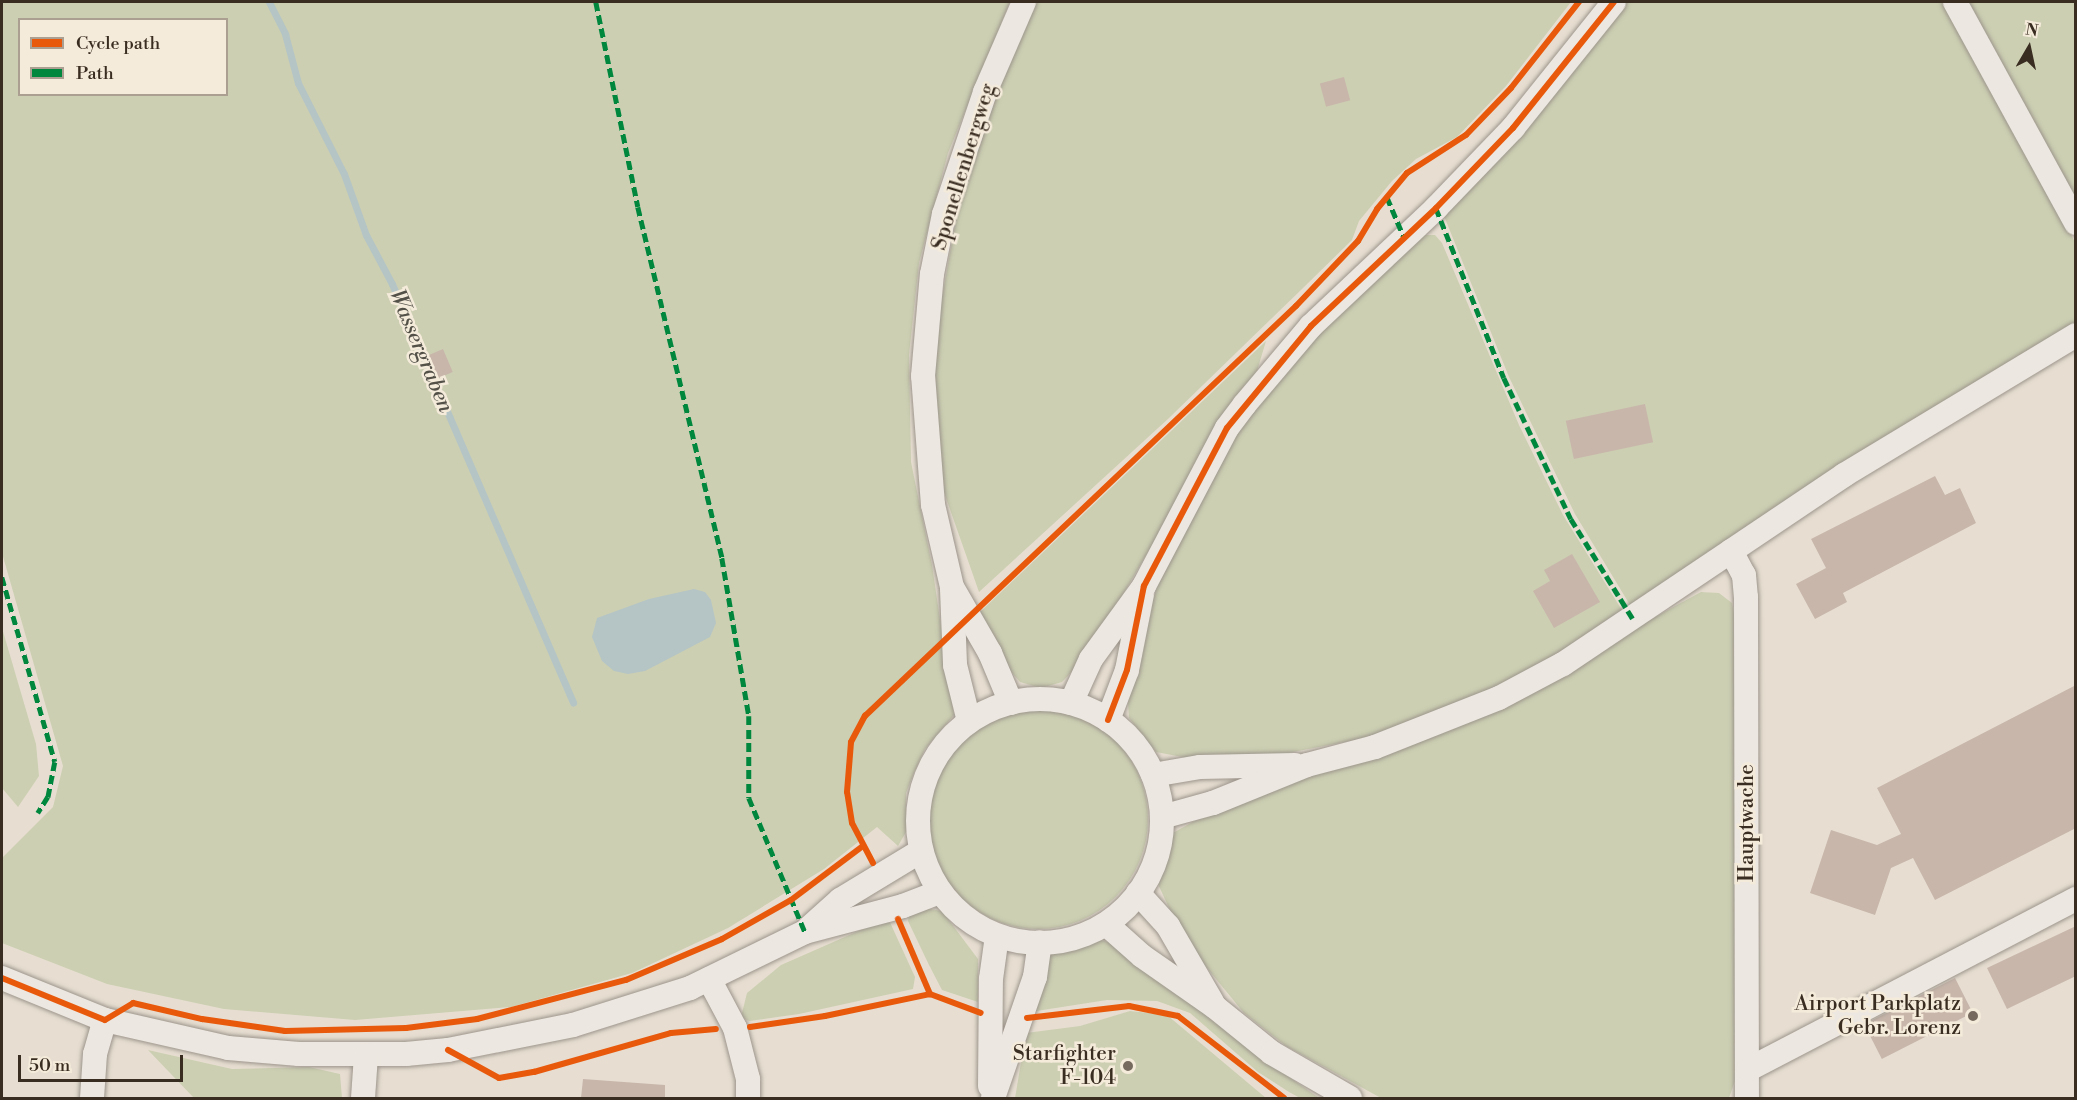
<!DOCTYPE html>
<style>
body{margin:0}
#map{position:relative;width:2077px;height:1100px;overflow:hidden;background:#e7ded1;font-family:"Libre Bodoni",serif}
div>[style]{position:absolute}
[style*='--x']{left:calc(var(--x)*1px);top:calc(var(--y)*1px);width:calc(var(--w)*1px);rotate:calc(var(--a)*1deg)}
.green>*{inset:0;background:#cccfb2}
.round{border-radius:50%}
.water>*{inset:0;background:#b5c5c5}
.stream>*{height:7px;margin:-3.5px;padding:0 3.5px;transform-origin:3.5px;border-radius:3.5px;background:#b5c5c5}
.building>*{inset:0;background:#c8b6ab;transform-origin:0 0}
.roads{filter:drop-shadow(0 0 2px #9c958c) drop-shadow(0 0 2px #9c958c)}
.minor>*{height:24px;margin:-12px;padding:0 12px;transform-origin:12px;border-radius:12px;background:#ece7e0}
.minor>.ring{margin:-12px;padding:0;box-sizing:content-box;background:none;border:24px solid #ece7e0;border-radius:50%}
.quiet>*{height:4.5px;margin-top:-2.25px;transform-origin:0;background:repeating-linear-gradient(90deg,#00873e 0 9px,transparent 0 13.5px)}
.cycleway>*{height:6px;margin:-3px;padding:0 3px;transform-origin:3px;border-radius:3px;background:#e8590c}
.dots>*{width:16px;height:16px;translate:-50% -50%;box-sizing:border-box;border:3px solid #f5ebdb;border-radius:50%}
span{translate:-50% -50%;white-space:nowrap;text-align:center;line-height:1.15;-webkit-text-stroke:5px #f5ebdb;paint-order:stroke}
.street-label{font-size:21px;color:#392c20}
.poi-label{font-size:21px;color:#392c20}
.right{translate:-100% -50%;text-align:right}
.water-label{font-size:22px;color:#535048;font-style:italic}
.frame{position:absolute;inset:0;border:3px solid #392c20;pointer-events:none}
.legend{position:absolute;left:18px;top:18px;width:210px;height:78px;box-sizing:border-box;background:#f5ebdb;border:2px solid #aa9f90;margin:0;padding:8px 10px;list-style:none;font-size:18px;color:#392c20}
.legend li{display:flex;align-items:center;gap:12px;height:30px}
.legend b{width:30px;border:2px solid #aa9f90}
.north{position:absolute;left:1999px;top:18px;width:60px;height:60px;-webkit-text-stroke:4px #f5ebdb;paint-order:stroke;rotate:9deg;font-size:16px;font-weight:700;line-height:24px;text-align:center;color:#392c20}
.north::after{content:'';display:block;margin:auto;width:21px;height:27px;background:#392c20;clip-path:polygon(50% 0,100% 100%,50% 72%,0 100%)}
.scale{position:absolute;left:18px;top:1055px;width:165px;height:27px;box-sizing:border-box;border:3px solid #392c20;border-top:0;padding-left:8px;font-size:18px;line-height:21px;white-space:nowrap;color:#392c20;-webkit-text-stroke:4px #f5ebdb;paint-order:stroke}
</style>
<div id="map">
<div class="green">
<div style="clip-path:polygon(evenodd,2px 2px,1010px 2px,948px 153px,919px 263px,909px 355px,911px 462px,932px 565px,954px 715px,925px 749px,914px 773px,906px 793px,906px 832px,898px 846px,877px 827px,824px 869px,728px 928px,632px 973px,511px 1007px,355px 1020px,224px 1009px,107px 984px,2px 943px,2px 858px,53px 807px,63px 766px,2px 553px,2px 2px,20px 20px,226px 20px,226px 94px,20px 94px,20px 20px)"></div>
<div style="clip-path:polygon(1035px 2px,1571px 2px,1506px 86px,1457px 137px,1416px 159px,1392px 181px,1359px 221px,1352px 240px,1303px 288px,1169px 418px,979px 592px,939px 478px,934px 342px,959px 203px,1002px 80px)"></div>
<div style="clip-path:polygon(1626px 2px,1946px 2px,2075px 242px,2075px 323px,1633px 610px,1575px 514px,1509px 377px,1444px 216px,1506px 152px)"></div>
<div style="clip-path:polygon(1965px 2px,2075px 2px,2075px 204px)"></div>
<div style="clip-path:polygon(1425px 235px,1435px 235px,1442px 243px,1519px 425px,1563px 515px,1625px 615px,1515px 680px,1401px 727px,1355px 740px,1268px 757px,1193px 759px,1156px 752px,1129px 718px,1128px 702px,1140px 636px,1168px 556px,1232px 436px,1314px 336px)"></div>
<div style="clip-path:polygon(1266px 341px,1254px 381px,1185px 489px,1086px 657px,1062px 682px,1041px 688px,1020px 682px,1002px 661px,978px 614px)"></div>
<div style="clip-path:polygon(1701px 592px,1719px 593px,1732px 603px,1735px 620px,1736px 1078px,1729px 1098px,1381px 1098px,1286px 1046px,1244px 1013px,1184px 940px,1157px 882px,1171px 834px,1207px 814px,1644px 623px)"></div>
<div style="clip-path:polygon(2px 628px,36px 744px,39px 776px,18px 807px,2px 788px)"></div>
<div class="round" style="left:928px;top:709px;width:220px;height:220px"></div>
<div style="clip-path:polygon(930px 909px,942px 911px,978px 959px,978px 1002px,942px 990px,929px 965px,908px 921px,910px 910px)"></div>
<div style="clip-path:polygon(888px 918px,915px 977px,913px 989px,799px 1014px,749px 1021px,741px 1017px,747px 993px,781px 965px)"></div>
<div style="clip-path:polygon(1101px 940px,1115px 944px,1246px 1047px,1319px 1098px,1300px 1098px,1289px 1092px,1258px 1072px,1190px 1013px,1157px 1001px,1107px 1000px,1030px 1012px,1050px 950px)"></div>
<div style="clip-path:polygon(1130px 1011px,1167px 1015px,1266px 1098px,1015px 1098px,1026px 1033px,1080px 1026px)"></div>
<div style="clip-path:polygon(148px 1050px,232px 1069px,309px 1067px,340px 1074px,342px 1098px,194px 1098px)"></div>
</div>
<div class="water">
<div style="clip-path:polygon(694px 589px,705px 592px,711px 600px,716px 623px,710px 637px,645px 671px,628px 674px,614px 671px,602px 661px,592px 637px,597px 618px,649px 599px)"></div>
</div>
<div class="stream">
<div style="--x:269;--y:2;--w:36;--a:63"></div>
<div style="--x:285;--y:34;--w:51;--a:75.1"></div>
<div style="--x:298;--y:83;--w:102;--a:63.2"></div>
<div style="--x:344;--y:174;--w:65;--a:70.2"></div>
<div style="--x:366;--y:235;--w:55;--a:62"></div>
<div style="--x:392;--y:284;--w:456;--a:66.6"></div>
</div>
<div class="building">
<div style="left:1344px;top:77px;width:24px;height:25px;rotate:75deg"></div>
<div style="left:443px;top:349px;width:25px;height:19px;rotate:67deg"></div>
<div style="left:1645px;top:404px;width:39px;height:81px;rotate:78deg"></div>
<div style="clip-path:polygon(1935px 476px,1945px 495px,1960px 488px,1976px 523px,1843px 593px,1847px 602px,1815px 619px,1796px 584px,1826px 568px,1811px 539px)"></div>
<div style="clip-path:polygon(1572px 554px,1600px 602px,1554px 628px,1533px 591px,1550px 581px,1544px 570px)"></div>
<div style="clip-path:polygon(2076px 685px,2076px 828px,1935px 900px,1913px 858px,1891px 868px,1875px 915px,1810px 893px,1831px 830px,1877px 845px,1901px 834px,1877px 788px)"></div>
<div style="clip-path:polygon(2076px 926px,2076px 976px,2007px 1009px,1987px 968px)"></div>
<div style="left:1955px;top:978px;width:39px;height:102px;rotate:63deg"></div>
<div style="clip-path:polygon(583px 1079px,665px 1085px,665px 1098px,581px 1098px)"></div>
</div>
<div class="roads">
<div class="minor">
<div style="--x:1955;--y:2;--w:252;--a:61.3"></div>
<div style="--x:1731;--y:551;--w:27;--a:62"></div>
<div style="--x:1744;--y:575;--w:22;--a:85"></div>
<div style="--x:1746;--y:597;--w:501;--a:89.89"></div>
<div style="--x:952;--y:589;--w:76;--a:87.7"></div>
<div style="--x:955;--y:665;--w:58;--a:76"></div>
<div class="ring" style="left:918px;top:699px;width:220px;height:220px"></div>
<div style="--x:1011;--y:703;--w:54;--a:-112.8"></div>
<div style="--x:990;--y:653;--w:76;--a:-119.9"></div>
<div style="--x:952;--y:587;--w:84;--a:-103"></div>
<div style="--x:933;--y:505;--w:129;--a:-94.4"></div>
<div style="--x:923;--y:376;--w:102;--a:-85"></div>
<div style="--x:932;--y:274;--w:61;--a:-78.7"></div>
<div style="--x:944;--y:214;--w:129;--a:-71.4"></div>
<div style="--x:985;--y:92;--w:98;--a:-66.6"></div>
<div style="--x:1071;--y:703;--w:48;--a:-65.6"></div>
<div style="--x:1091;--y:659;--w:90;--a:-54"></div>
<div style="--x:1144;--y:586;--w:178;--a:-62.3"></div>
<div style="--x:1227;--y:428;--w:30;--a:-53"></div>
<div style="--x:1245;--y:404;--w:102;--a:-49.8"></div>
<div style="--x:1311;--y:326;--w:172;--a:-43.3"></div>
<div style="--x:1436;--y:208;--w:111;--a:-46.1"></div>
<div style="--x:1513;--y:128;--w:161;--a:-51.3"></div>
<div style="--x:1108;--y:720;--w:53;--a:-69.2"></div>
<div style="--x:1127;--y:670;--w:77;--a:-78.8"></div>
<div style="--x:1153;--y:775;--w:48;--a:-9.7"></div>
<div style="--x:1200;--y:767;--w:95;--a:-1.2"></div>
<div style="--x:1162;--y:817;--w:53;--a:-15.4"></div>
<div style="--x:1213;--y:803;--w:101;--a:-22"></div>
<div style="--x:1307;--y:765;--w:70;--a:-14.8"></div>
<div style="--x:1375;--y:747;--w:133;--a:-21.6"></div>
<div style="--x:1499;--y:698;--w:72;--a:-28"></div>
<div style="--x:1563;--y:664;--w:339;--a:-33.9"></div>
<div style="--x:1844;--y:475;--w:271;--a:-31.1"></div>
<div style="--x:1138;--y:893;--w:45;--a:47.7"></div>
<div style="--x:1168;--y:926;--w:88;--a:59.9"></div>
<div style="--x:1106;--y:924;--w:48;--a:41.6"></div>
<div style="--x:1142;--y:956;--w:89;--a:34.9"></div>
<div style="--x:1215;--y:1007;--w:73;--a:38.9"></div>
<div style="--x:1272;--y:1053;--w:90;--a:30"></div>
<div style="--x:809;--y:928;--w:42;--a:-42.1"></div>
<div style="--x:840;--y:900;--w:95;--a:-31.2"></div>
<div style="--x:2;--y:978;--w:111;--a:22.2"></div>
<div style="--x:105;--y:1020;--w:126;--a:12.8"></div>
<div style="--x:228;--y:1048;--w:71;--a:4.8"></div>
<div style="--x:299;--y:1054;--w:107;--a:0"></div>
<div style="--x:406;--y:1054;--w:42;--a:-5.4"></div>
<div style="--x:448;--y:1050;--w:127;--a:-11.3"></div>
<div style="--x:573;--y:1025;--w:123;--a:-17.5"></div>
<div style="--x:690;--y:988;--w:128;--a:-26"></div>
<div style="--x:805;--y:932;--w:101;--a:-14.9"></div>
<div style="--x:903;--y:906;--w:39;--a:-21"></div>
<div style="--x:709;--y:979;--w:55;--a:62"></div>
<div style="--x:735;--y:1028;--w:53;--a:75.7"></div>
<div style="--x:748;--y:1079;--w:19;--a:90"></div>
<div style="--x:1749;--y:1069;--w:369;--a:-27.5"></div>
<div style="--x:990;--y:1086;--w:107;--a:-89.5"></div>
<div style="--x:991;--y:979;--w:43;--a:-82.1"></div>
<div style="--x:92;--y:1098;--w:44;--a:-86.1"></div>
<div style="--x:95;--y:1054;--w:35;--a:-74"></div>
<div style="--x:363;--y:1098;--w:43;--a:-86"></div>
<div style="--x:993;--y:1098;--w:128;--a:-70.9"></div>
<div style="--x:1035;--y:977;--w:35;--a:-82"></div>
</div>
</div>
<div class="quiet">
<div style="--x:596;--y:2;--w:209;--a:78.4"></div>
<div style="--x:638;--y:207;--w:361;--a:76.5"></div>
<div style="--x:722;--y:558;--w:160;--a:80.3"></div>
<div style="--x:749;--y:716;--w:82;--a:90"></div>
<div style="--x:749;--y:798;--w:145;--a:67.3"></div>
<div style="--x:1387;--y:197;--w:43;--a:67"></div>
<div style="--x:1436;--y:208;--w:183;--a:68.2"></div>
<div style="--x:1504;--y:378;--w:156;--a:64.6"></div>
<div style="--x:1571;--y:519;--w:118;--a:58.2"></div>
<div style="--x:2;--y:577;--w:192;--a:74"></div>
<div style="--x:55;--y:762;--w:36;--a:101"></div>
<div style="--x:48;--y:797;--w:19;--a:122"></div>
</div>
<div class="cycleway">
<div style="--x:1108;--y:720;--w:53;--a:-69.2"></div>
<div style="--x:1127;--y:670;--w:86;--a:-78.6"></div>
<div style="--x:1144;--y:586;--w:178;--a:-62.3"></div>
<div style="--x:1227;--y:428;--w:132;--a:-50.5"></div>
<div style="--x:1311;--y:326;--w:172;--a:-43.3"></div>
<div style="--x:1436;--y:208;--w:111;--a:-46.1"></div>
<div style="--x:1513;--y:128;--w:161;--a:-51.3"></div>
<div style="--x:873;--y:863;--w:45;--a:-117.7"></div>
<div style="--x:852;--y:823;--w:31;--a:-99"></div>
<div style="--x:847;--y:792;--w:50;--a:-85.4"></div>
<div style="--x:851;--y:742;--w:30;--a:-62"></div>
<div style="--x:865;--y:716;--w:595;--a:-43.57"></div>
<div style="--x:1296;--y:306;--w:90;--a:-46.4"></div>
<div style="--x:1358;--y:241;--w:37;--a:-59"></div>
<div style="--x:1377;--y:209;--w:47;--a:-50.2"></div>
<div style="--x:1407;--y:173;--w:70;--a:-32.8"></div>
<div style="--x:1466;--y:135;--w:65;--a:-46.2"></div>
<div style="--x:1511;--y:88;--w:110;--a:-51.7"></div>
<div style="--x:898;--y:919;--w:82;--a:66.9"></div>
<div style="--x:2;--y:978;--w:111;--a:22.2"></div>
<div style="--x:105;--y:1020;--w:33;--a:-31"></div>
<div style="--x:133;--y:1003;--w:71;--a:13.1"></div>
<div style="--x:202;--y:1019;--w:84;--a:8.2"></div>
<div style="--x:285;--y:1031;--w:121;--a:-1.4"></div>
<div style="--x:406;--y:1028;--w:72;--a:-7.2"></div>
<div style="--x:477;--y:1019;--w:154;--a:-14.7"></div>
<div style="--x:626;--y:980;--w:104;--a:-23.1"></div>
<div style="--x:722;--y:939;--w:79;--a:-29.5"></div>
<div style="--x:791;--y:900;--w:90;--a:-36.9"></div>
<div style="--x:1027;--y:1018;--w:103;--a:-6.7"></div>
<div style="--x:1129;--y:1006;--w:50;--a:11.5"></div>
<div style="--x:1178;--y:1016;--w:134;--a:37.7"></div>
<div style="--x:750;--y:1027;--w:76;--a:-8.3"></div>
<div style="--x:825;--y:1016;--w:107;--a:-11.8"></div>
<div style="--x:930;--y:994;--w:54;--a:20.4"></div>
<div style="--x:448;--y:1050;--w:58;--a:28.8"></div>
<div style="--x:499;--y:1078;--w:36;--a:-10"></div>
<div style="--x:534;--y:1072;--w:142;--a:-15.9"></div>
<div style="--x:671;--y:1033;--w:45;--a:-5.1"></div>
</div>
<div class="dots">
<div style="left:1973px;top:1016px;background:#766a5e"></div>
<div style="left:1128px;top:1066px;background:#766a5e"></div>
</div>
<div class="street-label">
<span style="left:964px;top:167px;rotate:-73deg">Sponellenbergweg</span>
<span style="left:1747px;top:823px;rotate:-90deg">Hauptwache</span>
</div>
<div class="poi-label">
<span class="right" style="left:1961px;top:1016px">Airport Parkplatz<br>Gebr. Lorenz</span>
<span class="right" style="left:1116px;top:1066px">Starfighter<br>F-104</span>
</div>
<div class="water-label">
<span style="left:421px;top:351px;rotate:67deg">Wassergraben</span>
</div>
<div class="frame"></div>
<ul class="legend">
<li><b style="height:8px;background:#e8590c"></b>Cycle path</li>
<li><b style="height:8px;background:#00873e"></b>Path</li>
</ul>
<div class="north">N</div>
<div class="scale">50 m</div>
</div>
